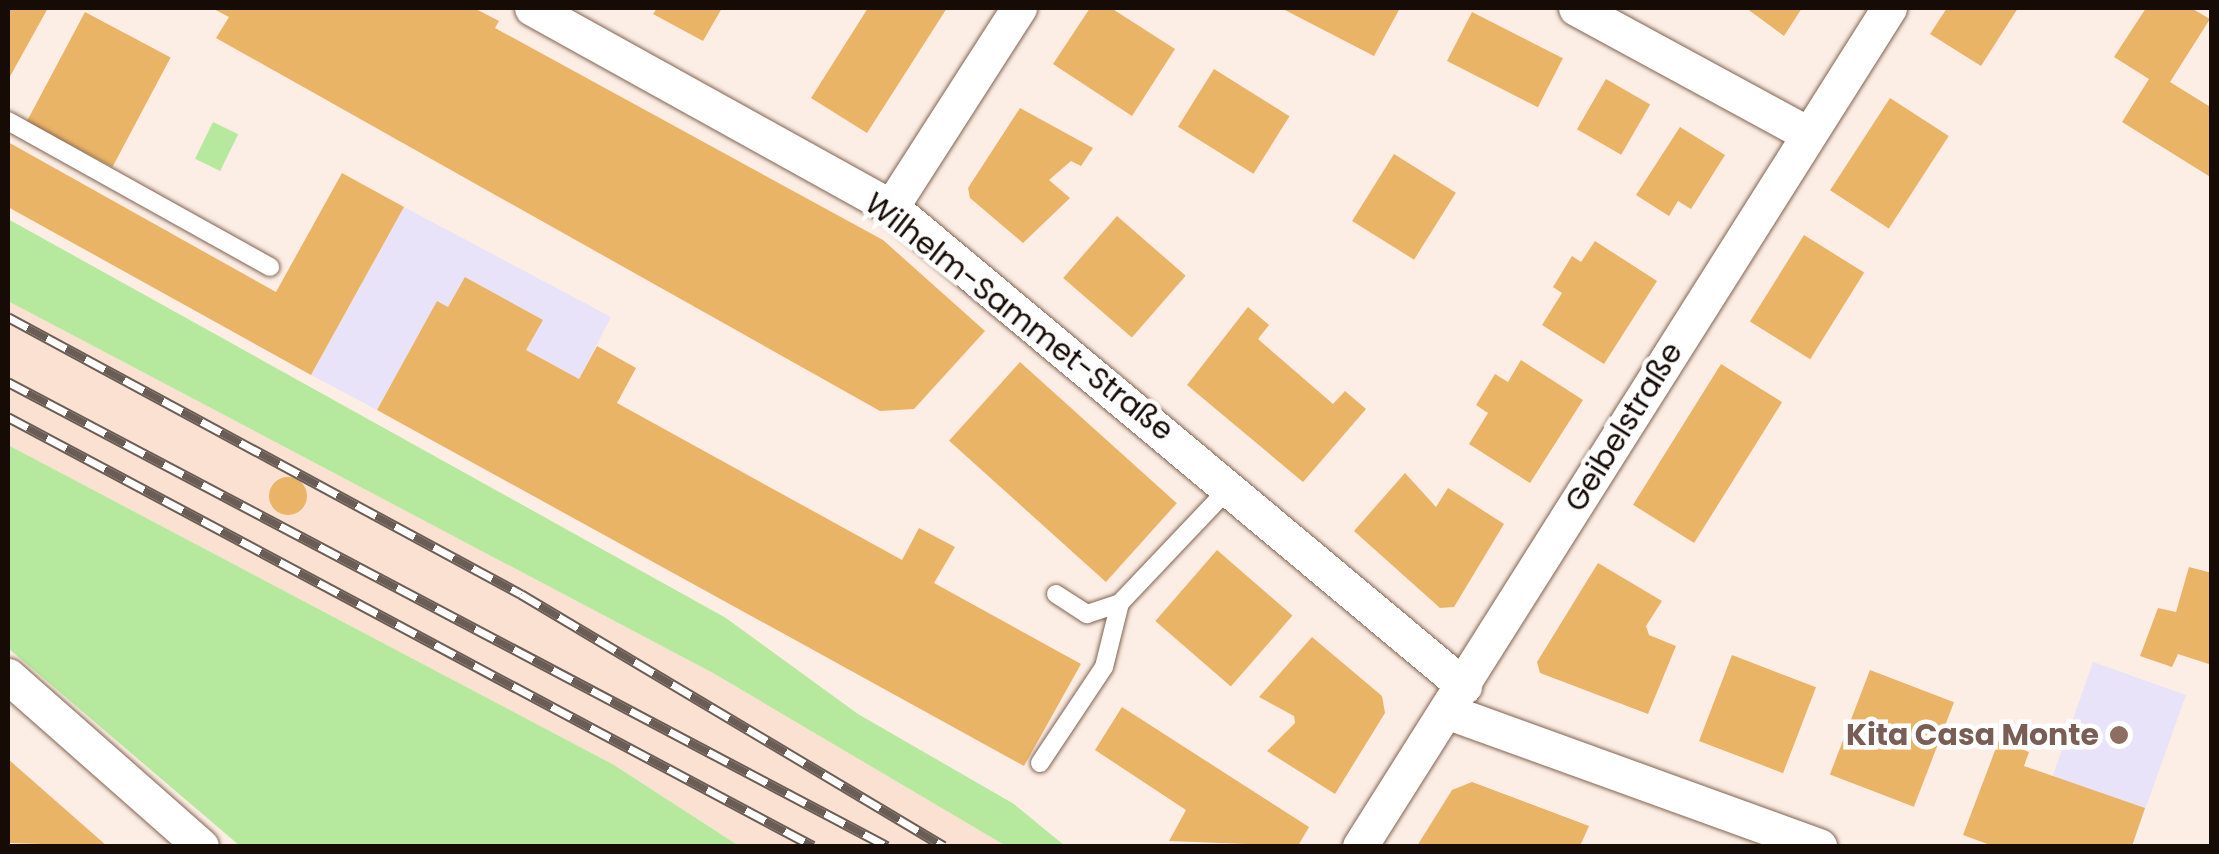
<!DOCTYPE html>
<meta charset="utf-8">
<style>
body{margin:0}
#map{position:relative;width:2219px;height:854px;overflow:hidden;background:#fceee5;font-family:Poppins,sans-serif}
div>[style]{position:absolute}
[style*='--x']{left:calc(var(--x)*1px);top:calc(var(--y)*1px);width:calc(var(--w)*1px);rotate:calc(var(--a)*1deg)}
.built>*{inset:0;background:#fae1d1}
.education>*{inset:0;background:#e9e3f9}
.green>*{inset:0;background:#b6e99d;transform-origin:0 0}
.building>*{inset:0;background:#eab466;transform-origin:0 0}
.round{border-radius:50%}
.roads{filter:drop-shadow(0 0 2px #826451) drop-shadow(0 0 2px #826451)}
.lane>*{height:18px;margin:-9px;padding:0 9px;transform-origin:9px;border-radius:9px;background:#fff}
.street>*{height:35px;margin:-17.5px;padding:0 17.5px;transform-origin:17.5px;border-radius:17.5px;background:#fff}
.rail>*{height:11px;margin-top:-5.5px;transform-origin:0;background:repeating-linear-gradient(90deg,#fefefe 0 22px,#6a5d56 0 44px);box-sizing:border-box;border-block:2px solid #6a5d56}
.dots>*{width:28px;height:28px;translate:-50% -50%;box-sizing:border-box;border:5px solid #fefefe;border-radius:50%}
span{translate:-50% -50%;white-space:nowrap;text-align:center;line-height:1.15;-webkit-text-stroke:9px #fefefe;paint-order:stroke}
.street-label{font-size:30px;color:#170b05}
.education-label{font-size:30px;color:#785e54;font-weight:700}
.right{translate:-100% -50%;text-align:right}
.frame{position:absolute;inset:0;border:10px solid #170b05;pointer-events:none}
</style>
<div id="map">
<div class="built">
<div style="clip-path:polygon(8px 301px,713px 673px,1006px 846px,739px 846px,614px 765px,8px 445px)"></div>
</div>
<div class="education">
<div style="clip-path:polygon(404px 207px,611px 317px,579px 379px,526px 350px,542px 320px,466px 277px,448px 307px,437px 302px,377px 410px,311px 375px)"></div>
<div style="clip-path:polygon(2093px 662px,2186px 695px,2132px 846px,2028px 846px)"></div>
</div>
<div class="green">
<div style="left:213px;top:122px;width:28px;height:41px;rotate:26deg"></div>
<div style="clip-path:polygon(8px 219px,726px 618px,858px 714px,1014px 804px,1065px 846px,1006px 846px,713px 673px,8px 301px)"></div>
<div style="clip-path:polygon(8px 445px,614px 765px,739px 846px,240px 846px,8px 648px)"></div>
</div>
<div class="building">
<div style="clip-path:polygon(8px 8px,48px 8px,8px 80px)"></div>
<div style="clip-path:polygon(212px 8px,474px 8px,499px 21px,495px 28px,883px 240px,985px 331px,914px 409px,880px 411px,216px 38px,229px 17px)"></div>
<div style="clip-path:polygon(657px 8px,722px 8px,703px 41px,653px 14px)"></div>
<div style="clip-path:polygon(868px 8px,947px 8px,867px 133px,811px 98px)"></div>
<div style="clip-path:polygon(1090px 8px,1111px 8px,1175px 49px,1132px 116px,1053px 64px)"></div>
<div style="clip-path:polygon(1281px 8px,1400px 8px,1374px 56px)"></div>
<div style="clip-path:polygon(1746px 8px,1802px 8px,1784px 36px)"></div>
<div style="clip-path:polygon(1947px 8px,2018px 8px,1981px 66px,1930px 34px)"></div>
<div style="clip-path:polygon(2146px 8px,2191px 8px,2210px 19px,2170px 82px,2212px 108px,2212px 178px,2122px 122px,2149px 79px,2114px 57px)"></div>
<div style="left:85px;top:12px;width:97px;height:124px;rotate:28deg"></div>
<div style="left:1472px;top:12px;width:102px;height:55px;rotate:27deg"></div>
<div style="left:1214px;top:69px;width:89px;height:68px;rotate:32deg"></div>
<div style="left:1606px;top:79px;width:51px;height:58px;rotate:30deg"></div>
<div style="left:1890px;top:98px;width:70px;height:110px;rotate:33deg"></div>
<div style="clip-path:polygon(1020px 108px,1093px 148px,1081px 166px,1071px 161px,1049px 180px,1070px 198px,1023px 243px,970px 198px,968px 188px)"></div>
<div style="clip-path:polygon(1680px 127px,1725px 155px,1691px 209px,1678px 201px,1669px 216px,1636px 195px)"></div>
<div style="clip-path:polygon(8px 142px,276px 292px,342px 173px,404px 207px,311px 375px,8px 207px)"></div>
<div style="left:1394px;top:154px;width:73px;height:79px;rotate:32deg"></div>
<div style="left:1117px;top:216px;width:91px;height:82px;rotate:41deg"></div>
<div style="left:1804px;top:235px;width:71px;height:102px;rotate:32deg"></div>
<div style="clip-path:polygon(1595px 241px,1657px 281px,1604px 364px,1542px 325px,1562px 293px,1553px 287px,1572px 256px,1581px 262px)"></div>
<div style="clip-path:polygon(465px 277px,543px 320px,526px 350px,579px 379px,597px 346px,636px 368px,617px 403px,902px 560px,919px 528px,955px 547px,934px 583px,1081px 664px,1024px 766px,377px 410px,437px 301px,448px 307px)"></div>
<div style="clip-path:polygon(1248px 307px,1269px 325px,1258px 339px,1333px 404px,1345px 391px,1366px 409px,1303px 482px,1187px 385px)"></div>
<div style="clip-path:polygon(1521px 360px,1583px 400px,1530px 483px,1469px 444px,1488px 413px,1476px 405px,1495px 374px,1508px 382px)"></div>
<div style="left:1020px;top:362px;width:211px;height:106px;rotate:42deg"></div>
<div style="left:1721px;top:364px;width:72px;height:166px;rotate:32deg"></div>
<div style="clip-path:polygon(1405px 473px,1436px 507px,1448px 488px,1504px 524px,1454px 607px,1440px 608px,1354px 531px)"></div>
<div class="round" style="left:269px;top:477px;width:38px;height:38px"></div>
<div style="left:1217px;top:550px;width:100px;height:94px;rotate:41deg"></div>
<div style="clip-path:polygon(1598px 563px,1662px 601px,1646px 626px,1649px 635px,1676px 646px,1648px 714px,1540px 673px,1537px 662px)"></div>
<div style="clip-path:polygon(2189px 567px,2212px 573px,2209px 664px,2178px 654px,2172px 667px,2140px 656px,2158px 608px,2176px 612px)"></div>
<div style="clip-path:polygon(1312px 637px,1382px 696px,1385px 713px,1335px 794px,1267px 751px,1295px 723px,1294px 716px,1259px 697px)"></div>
<div style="left:1732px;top:655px;width:90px;height:92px;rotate:21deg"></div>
<div style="left:1870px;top:670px;width:90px;height:112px;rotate:21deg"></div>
<div style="clip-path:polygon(1122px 707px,1309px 827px,1298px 846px,1169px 841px,1186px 810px,1095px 750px)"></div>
<div style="clip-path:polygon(1999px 740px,2029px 752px,2024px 766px,2145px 808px,2132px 846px,1993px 846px,1963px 835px)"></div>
<div style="clip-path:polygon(8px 759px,107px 846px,8px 843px)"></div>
<div style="clip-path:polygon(1472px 782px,1589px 826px,1580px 846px,1417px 846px,1452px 790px)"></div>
</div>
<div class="roads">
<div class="lane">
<div style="--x:8;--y:121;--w:300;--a:29.1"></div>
<div style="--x:1056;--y:594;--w:37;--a:33"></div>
<div style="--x:1087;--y:614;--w:35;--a:-18"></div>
<div style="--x:1040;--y:763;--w:115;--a:-56.3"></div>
<div style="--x:1104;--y:667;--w:66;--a:-76"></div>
<div style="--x:1120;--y:603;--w:160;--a:-46.5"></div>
</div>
<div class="street">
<div style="--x:532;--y:8;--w:410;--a:29"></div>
<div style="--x:891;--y:207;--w:747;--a:39.89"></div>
<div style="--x:1576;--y:8;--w:262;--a:28.5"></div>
<div style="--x:891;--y:207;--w:237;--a:-57.3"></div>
<div style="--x:8;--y:676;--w:257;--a:41.4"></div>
<div style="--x:1446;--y:711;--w:397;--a:19.9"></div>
<div style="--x:1360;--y:846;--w:991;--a:-57.74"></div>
</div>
</div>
<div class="rail">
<div style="--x:8;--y:317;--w:583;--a:28.37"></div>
<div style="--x:521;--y:594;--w:492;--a:30.8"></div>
<div style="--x:8;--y:382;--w:994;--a:27.83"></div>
<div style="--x:8;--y:417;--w:912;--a:28.05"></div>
</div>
<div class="dots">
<div style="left:2119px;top:735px;background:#8d6e63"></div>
</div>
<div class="street-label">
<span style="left:1019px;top:317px;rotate:38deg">Wilhelm-Sammet-Straße</span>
<span style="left:1624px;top:427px;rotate:-58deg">Geibelstraße</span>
</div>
<div class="education-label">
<span class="right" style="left:2099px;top:735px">Kita Casa Monte</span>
</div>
<div class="frame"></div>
</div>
